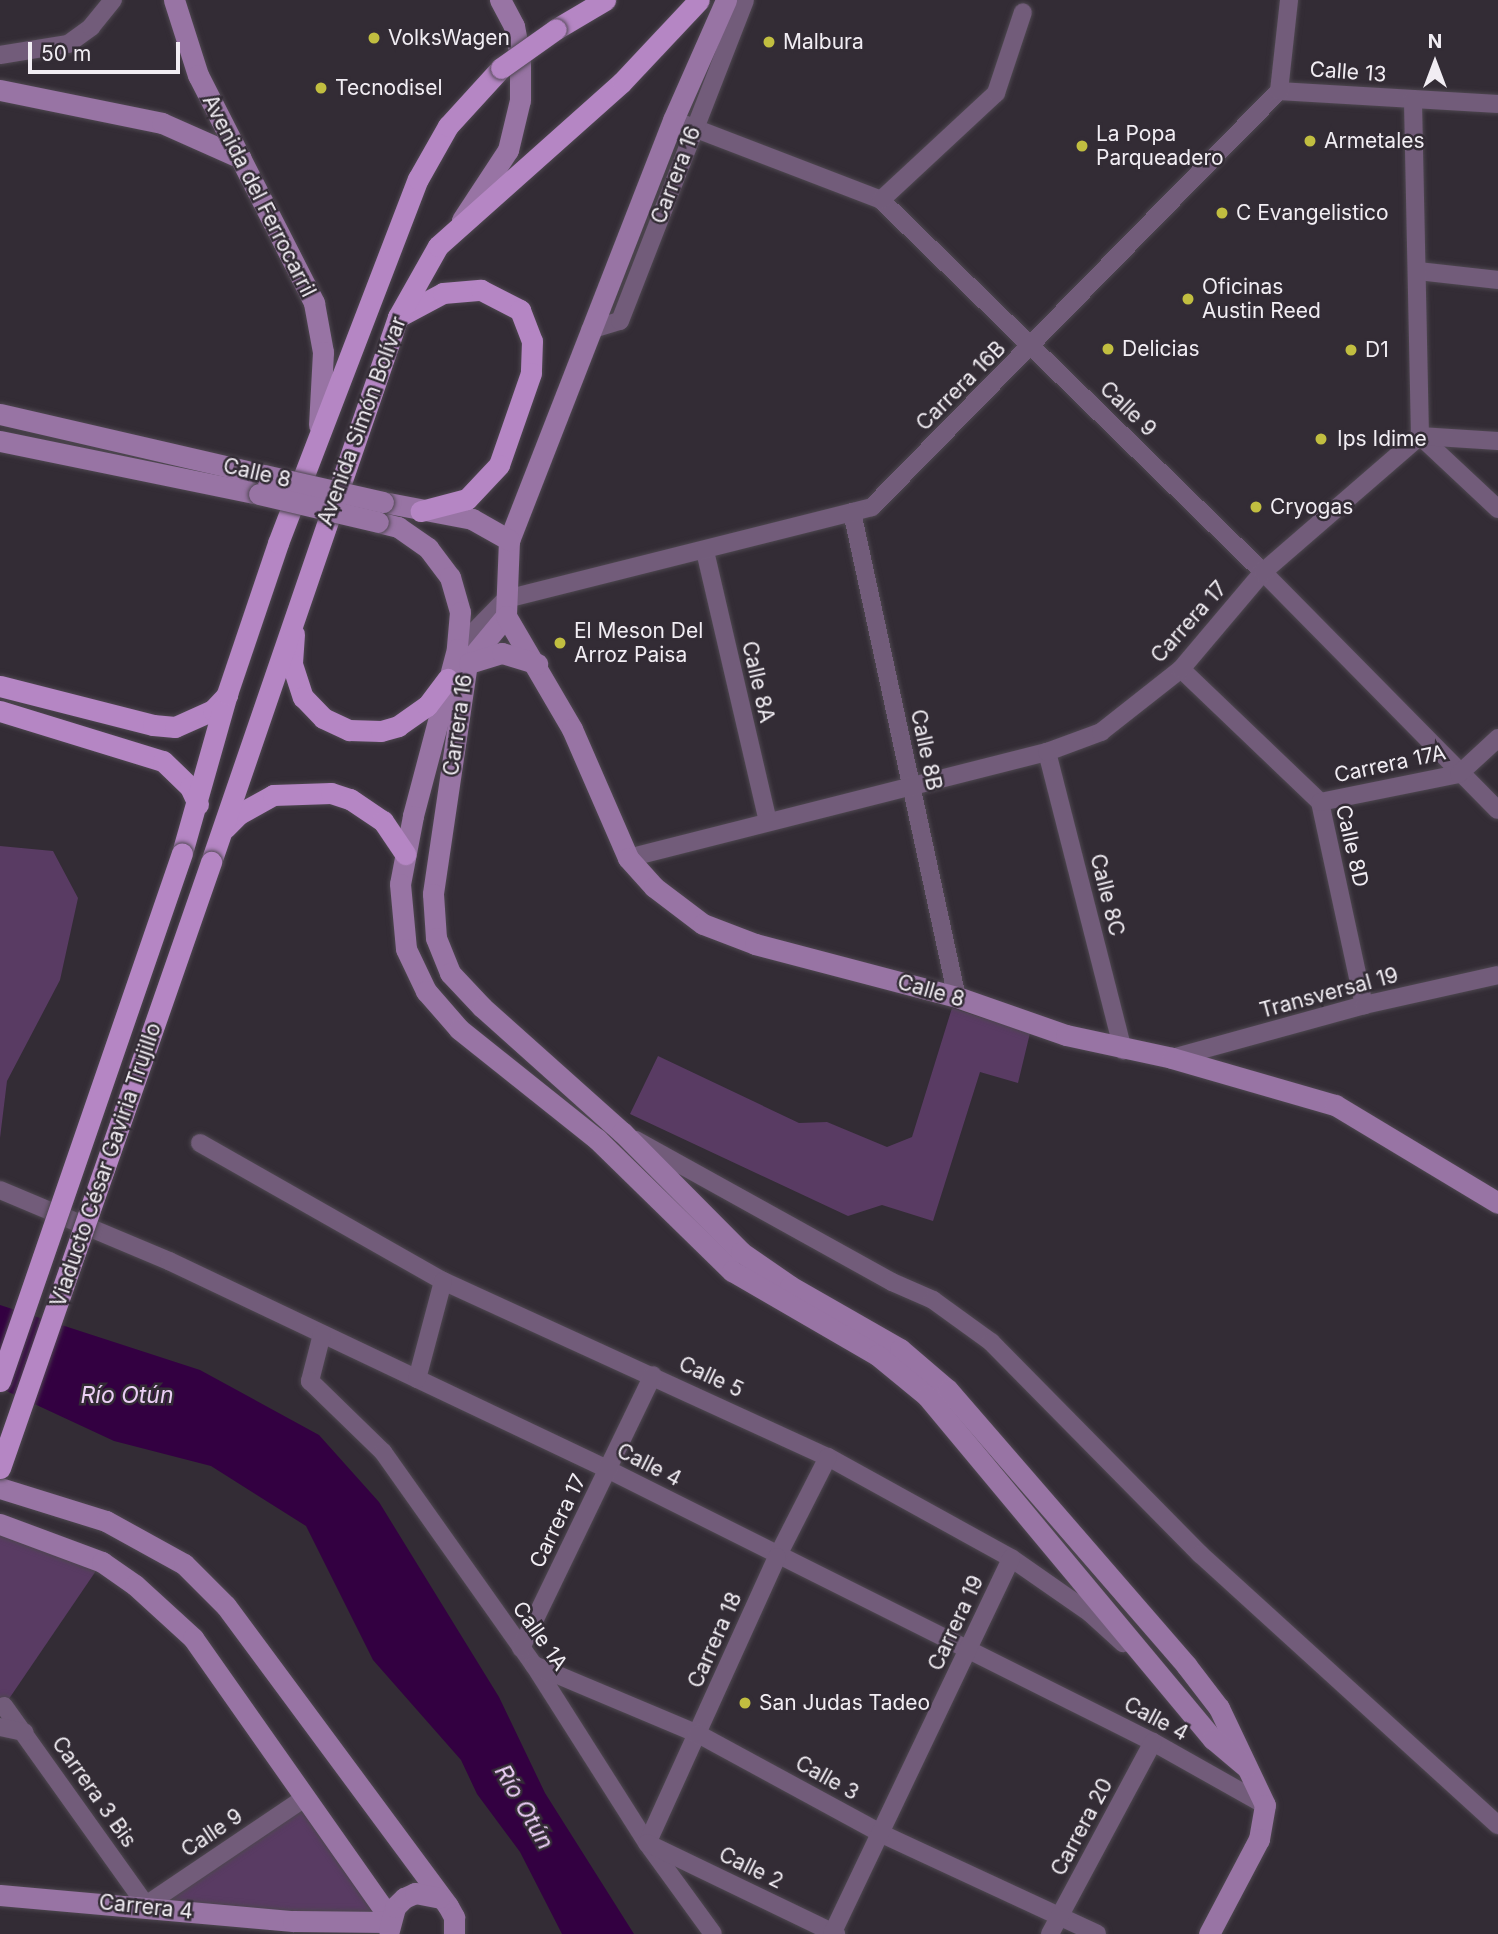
<!DOCTYPE html>
<meta charset="utf-8">
<style>
body{margin:0}
#map{position:relative;width:1498px;height:1934px;overflow:hidden;background:#332c35;font-family:Inter,sans-serif}
div>[style]{position:absolute}
[style*='--x']{left:calc(var(--x)*1px);top:calc(var(--y)*1px);width:calc(var(--w)*1px);rotate:calc(var(--a)*1deg)}
.green>*{inset:0;background:#593b63}
.water>*{inset:0;background:#330041}
.roads{filter:drop-shadow(0 0 2px #4e4750) drop-shadow(0 0 2px #4e4750)}
.street>*{height:18px;margin:-9px;padding:0 9px;transform-origin:9px;border-radius:9px;background:#725c7a}
.secondary>*{height:21px;margin:-10.5px;padding:0 10.5px;transform-origin:10.5px;border-radius:10.5px;background:#9874a4}
.primary>*{height:21px;margin:-10.5px;padding:0 10.5px;transform-origin:10.5px;border-radius:10.5px;background:#b586c4}
.bridges{filter:drop-shadow(0 0 2px #4e4750) drop-shadow(0 0 2px #4e4750)}
.secondary-bridge>*{height:21px;margin:-10.5px;padding:0 10.5px;transform-origin:10.5px;border-radius:10.5px;background:#9874a4}
.primary-bridge>*{height:21px;margin:-10.5px;padding:0 10.5px;transform-origin:10.5px;border-radius:10.5px;background:#b586c4}
.dots>*{width:19px;height:19px;translate:-50% -50%;box-sizing:border-box;border:4px solid #332c35;border-radius:50%}
span{translate:-50% -50%;white-space:nowrap;text-align:center;line-height:1.15;-webkit-text-stroke:5px #332c35;paint-order:stroke}
.poi-label{font-size:21px;color:#f1edf3}
.left{translate:0 -50%;text-align:left}
.street-label{font-size:21px;color:#f1edf3}
.water-label{font-size:23px;color:#ebcef5;font-style:italic}
.north{position:absolute;left:1400px;top:28px;width:70px;height:70px;-webkit-text-stroke:5px #332c35;paint-order:stroke;rotate:0deg;font-size:19px;font-weight:700;line-height:28px;text-align:center;color:#f1edf3}
.north::after{content:'';display:block;margin:auto;width:24px;height:32px;background:#f1edf3;clip-path:polygon(50% 0,100% 100%,50% 72%,0 100%)}
.scale{position:absolute;left:28px;top:42px;width:152px;height:32px;box-sizing:border-box;border:4px solid #f1edf3;border-top:0;padding-left:9px;font-size:21px;line-height:24px;white-space:nowrap;color:#f1edf3;-webkit-text-stroke:5px #332c35;paint-order:stroke}
</style>
<div id="map">
<div class="green">
<div style="clip-path:polygon(0 846px,53px 851px,78px 898px,60px 980px,7px 1081px,0 1138px)"></div>
<div style="clip-path:polygon(952px 1008px,1030px 1033px,1018px 1083px,980px 1072px,933px 1221px,882px 1205px,848px 1216px,630px 1114px,658px 1056px,799px 1123px,827px 1122px,887px 1147px,912px 1137px)"></div>
<div style="clip-path:polygon(0 1524px,102px 1562px,0 1712px)"></div>
<div style="clip-path:polygon(303px 1799px,390px 1918px,146px 1905px)"></div>
</div>
<div class="water">
<div style="clip-path:polygon(0 1305px,200px 1370px,319px 1435px,379px 1502px,499px 1697px,545px 1793px,634px 1934px,562px 1934px,520px 1852px,477px 1794px,461px 1760px,373px 1660px,306px 1526px,211px 1466px,114px 1441px,0 1388px)"></div>
</div>
<div class="roads">
<div class="street">
<div style="--x:0;--y:55;--w:69;--a:-9.2"></div>
<div style="--x:68;--y:44;--w:29;--a:-36"></div>
<div style="--x:91;--y:27;--w:35;--a:-51"></div>
<div style="--x:1279;--y:91;--w:219;--a:3.4"></div>
<div style="--x:673;--y:120;--w:223;--a:21"></div>
<div style="--x:881;--y:200;--w:533;--a:44.24"></div>
<div style="--x:1263;--y:572;--w:334;--a:45.4"></div>
<div style="--x:881;--y:200;--w:157;--a:-42.9"></div>
<div style="--x:996;--y:93;--w:85;--a:-71.6"></div>
<div style="--x:1418;--y:271;--w:81;--a:6.4"></div>
<div style="--x:590;--y:330;--w:31;--a:-17"></div>
<div style="--x:620;--y:321;--w:344;--a:-68.7"></div>
<div style="--x:1420;--y:436;--w:107;--a:43.1"></div>
<div style="--x:1420;--y:436;--w:78;--a:3.7"></div>
<div style="--x:852;--y:512;--w:496;--a:77.8"></div>
<div style="--x:705;--y:551;--w:278;--a:76.9"></div>
<div style="--x:457;--y:649;--w:70;--a:-45.6"></div>
<div style="--x:506;--y:599;--w:377;--a:-14.1"></div>
<div style="--x:872;--y:507;--w:582;--a:-45.63"></div>
<div style="--x:1279;--y:91;--w:92;--a:-83.7"></div>
<div style="--x:1181;--y:669;--w:192;--a:43.7"></div>
<div style="--x:1320;--y:802;--w:208;--a:77.8"></div>
<div style="--x:1047;--y:752;--w:308;--a:75.7"></div>
<div style="--x:1320;--y:802;--w:142;--a:-11.4"></div>
<div style="--x:1459;--y:774;--w:53;--a:-42.7"></div>
<div style="--x:628;--y:858;--w:432;--a:-14.2"></div>
<div style="--x:1047;--y:752;--w:58;--a:-20.3"></div>
<div style="--x:1101;--y:732;--w:102;--a:-38.2"></div>
<div style="--x:1181;--y:669;--w:127;--a:-49.8"></div>
<div style="--x:1263;--y:572;--w:208;--a:-40.9"></div>
<div style="--x:1420;--y:436;--w:337;--a:-91.2"></div>
<div style="--x:1172;--y:1058;--w:199;--a:-15.4"></div>
<div style="--x:1364;--y:1005;--w:137;--a:-12.6"></div>
<div style="--x:636;--y:1140;--w:293;--a:29"></div>
<div style="--x:892;--y:1282;--w:45;--a:23.7"></div>
<div style="--x:933;--y:1300;--w:72;--a:35.9"></div>
<div style="--x:991;--y:1342;--w:298;--a:45.4"></div>
<div style="--x:1200;--y:1554;--w:403;--a:42.3"></div>
<div style="--x:200;--y:1143;--w:279;--a:29.6"></div>
<div style="--x:443;--y:1281;--w:423;--a:24.6"></div>
<div style="--x:828;--y:1457;--w:209;--a:28.9"></div>
<div style="--x:1011;--y:1558;--w:96;--a:34.8"></div>
<div style="--x:1090;--y:1613;--w:45;--a:42.3"></div>
<div style="--x:0;--y:1190;--w:183;--a:22.8"></div>
<div style="--x:169;--y:1261;--w:487;--a:25.4"></div>
<div style="--x:609;--y:1470;--w:608;--a:26.57"></div>
<div style="--x:1153;--y:1742;--w:129;--a:29.4"></div>
<div style="--x:322;--y:1334;--w:49;--a:104.3"></div>
<div style="--x:310;--y:1381;--w:102;--a:44.2"></div>
<div style="--x:383;--y:1452;--w:261;--a:54.7"></div>
<div style="--x:534;--y:1665;--w:211;--a:57.6"></div>
<div style="--x:647;--y:1843;--w:112;--a:54"></div>
<div style="--x:417;--y:1379;--w:101;--a:-75.1"></div>
<div style="--x:828;--y:1457;--w:112;--a:117"></div>
<div style="--x:777;--y:1557;--w:314;--a:114.4"></div>
<div style="--x:647;--y:1843;--w:210;--a:25.7"></div>
<div style="--x:521;--y:1648;--w:303;--a:-64.2"></div>
<div style="--x:534;--y:1665;--w:178;--a:22.8"></div>
<div style="--x:698;--y:1734;--w:209;--a:28.5"></div>
<div style="--x:882;--y:1834;--w:237;--a:24.9"></div>
<div style="--x:4;--y:1706;--w:244;--a:54.5"></div>
<div style="--x:146;--y:1905;--w:189;--a:-34"></div>
<div style="--x:0;--y:1727;--w:25;--a:12"></div>
<div style="--x:832;--y:1934;--w:416;--a:-64.5"></div>
<div style="--x:1050;--y:1934;--w:218;--a:-61.8"></div>
</div>
<div class="secondary">
<div style="--x:174;--y:0;--w:79;--a:72.3"></div>
<div style="--x:198;--y:75;--w:256;--a:63"></div>
<div style="--x:314;--y:303;--w:50;--a:79.6"></div>
<div style="--x:323;--y:352;--w:73;--a:93.1"></div>
<div style="--x:726;--y:0;--w:131;--a:113.8"></div>
<div style="--x:673;--y:120;--w:451;--a:111.3"></div>
<div style="--x:509;--y:540;--w:76;--a:92.3"></div>
<div style="--x:506;--y:616;--w:61;--a:129.7"></div>
<div style="--x:467;--y:663;--w:233;--a:98.4"></div>
<div style="--x:433;--y:894;--w:44;--a:86.1"></div>
<div style="--x:436;--y:938;--w:38;--a:68"></div>
<div style="--x:450;--y:973;--w:47;--a:46.7"></div>
<div style="--x:482;--y:1007;--w:188;--a:41.8"></div>
<div style="--x:622;--y:1132;--w:169;--a:45.2"></div>
<div style="--x:741;--y:1252;--w:60;--a:34.8"></div>
<div style="--x:790;--y:1286;--w:127;--a:29.8"></div>
<div style="--x:900;--y:1349;--w:63;--a:40.5"></div>
<div style="--x:948;--y:1390;--w:364;--a:49.1"></div>
<div style="--x:1186;--y:1665;--w:54;--a:52.5"></div>
<div style="--x:1219;--y:1708;--w:107;--a:64.6"></div>
<div style="--x:1265;--y:1805;--w:35;--a:100"></div>
<div style="--x:1259;--y:1839;--w:107;--a:117.8"></div>
<div style="--x:0;--y:90;--w:165;--a:11.5"></div>
<div style="--x:162;--y:123;--w:86;--a:23.9"></div>
<div style="--x:462;--y:220;--w:84;--a:-56.7"></div>
<div style="--x:508;--y:150;--w:51;--a:-76.5"></div>
<div style="--x:520;--y:100;--w:43;--a:-90"></div>
<div style="--x:520;--y:57;--w:32;--a:-101"></div>
<div style="--x:514;--y:26;--w:30;--a:-118"></div>
<div style="--x:0;--y:414;--w:271;--a:13"></div>
<div style="--x:0;--y:441;--w:264;--a:11.6"></div>
<div style="--x:383;--y:502;--w:91;--a:10.8"></div>
<div style="--x:472;--y:519;--w:43;--a:29.6"></div>
<div style="--x:378;--y:522;--w:21;--a:14"></div>
<div style="--x:398;--y:527;--w:37;--a:35"></div>
<div style="--x:428;--y:548;--w:36;--a:53"></div>
<div style="--x:450;--y:577;--w:36;--a:74"></div>
<div style="--x:460;--y:612;--w:37;--a:95"></div>
<div style="--x:457;--y:649;--w:173;--a:104.8"></div>
<div style="--x:413;--y:816;--w:69;--a:100.8"></div>
<div style="--x:400;--y:884;--w:65;--a:84.7"></div>
<div style="--x:406;--y:949;--w:47;--a:64.5"></div>
<div style="--x:426;--y:991;--w:50;--a:49"></div>
<div style="--x:459;--y:1029;--w:176;--a:38.6"></div>
<div style="--x:597;--y:1139;--w:189;--a:44.4"></div>
<div style="--x:732;--y:1271;--w:168;--a:30.1"></div>
<div style="--x:877;--y:1355;--w:65;--a:39.4"></div>
<div style="--x:927;--y:1396;--w:447;--a:50.2"></div>
<div style="--x:1213;--y:1739;--w:43;--a:40.3"></div>
<div style="--x:506;--y:616;--w:131;--a:59.7"></div>
<div style="--x:572;--y:729;--w:141;--a:66.5"></div>
<div style="--x:628;--y:858;--w:39;--a:48"></div>
<div style="--x:654;--y:887;--w:61;--a:37.1"></div>
<div style="--x:703;--y:924;--w:56;--a:21"></div>
<div style="--x:755;--y:944;--w:209;--a:14.7"></div>
<div style="--x:957;--y:997;--w:115;--a:19.2"></div>
<div style="--x:1066;--y:1035;--w:108;--a:12.2"></div>
<div style="--x:1172;--y:1058;--w:170;--a:16.1"></div>
<div style="--x:1335;--y:1105;--w:190;--a:31"></div>
<div style="--x:469;--y:663;--w:34;--a:-17"></div>
<div style="--x:502;--y:653;--w:37;--a:17"></div>
<div style="--x:0;--y:1488;--w:111;--a:17.3"></div>
<div style="--x:106;--y:1521;--w:89;--a:28.9"></div>
<div style="--x:184;--y:1564;--w:59;--a:45"></div>
<div style="--x:226;--y:1606;--w:373;--a:53.5"></div>
<div style="--x:448;--y:1906;--w:13;--a:61"></div>
<div style="--x:454;--y:1917;--w:17;--a:90"></div>
<div style="--x:0;--y:1524;--w:109;--a:20.4"></div>
<div style="--x:102;--y:1562;--w:40;--a:34.9"></div>
<div style="--x:135;--y:1585;--w:79;--a:42.4"></div>
<div style="--x:193;--y:1638;--w:342;--a:54.9"></div>
<div style="--x:0;--y:1895;--w:294;--a:5.1"></div>
<div style="--x:293;--y:1921;--w:96;--a:0.6"></div>
<div style="--x:389;--y:1930;--w:24;--a:-75"></div>
<div style="--x:395;--y:1907;--w:13;--a:-45"></div>
<div style="--x:404;--y:1898;--w:12;--a:-24"></div>
<div style="--x:415;--y:1893;--w:25;--a:11"></div>
</div>
<div class="primary">
<div style="--x:556;--y:29;--w:57;--a:-30.6"></div>
<div style="--x:398;--y:317;--w:51;--a:-28.1"></div>
<div style="--x:443;--y:293;--w:38;--a:-5"></div>
<div style="--x:481;--y:290;--w:44;--a:27.1"></div>
<div style="--x:520;--y:310;--w:33;--a:69"></div>
<div style="--x:532;--y:341;--w:32;--a:92"></div>
<div style="--x:531;--y:373;--w:97;--a:109.2"></div>
<div style="--x:499;--y:465;--w:47;--a:133.3"></div>
<div style="--x:467;--y:499;--w:48;--a:165.4"></div>
<div style="--x:294;--y:634;--w:30;--a:94"></div>
<div style="--x:292;--y:664;--w:35;--a:72"></div>
<div style="--x:303;--y:697;--w:29;--a:46"></div>
<div style="--x:323;--y:718;--w:29;--a:25"></div>
<div style="--x:349;--y:730;--w:32;--a:2"></div>
<div style="--x:381;--y:731;--w:18;--a:-16"></div>
<div style="--x:398;--y:726;--w:35;--a:-35"></div>
<div style="--x:427;--y:706;--w:34;--a:-53"></div>
<div style="--x:0;--y:686;--w:158;--a:14.3"></div>
<div style="--x:153;--y:725;--w:22;--a:5"></div>
<div style="--x:175;--y:727;--w:42;--a:-24.1"></div>
<div style="--x:213;--y:710;--w:21;--a:-47"></div>
<div style="--x:0;--y:711;--w:170;--a:17.1"></div>
<div style="--x:163;--y:761;--w:37;--a:44"></div>
<div style="--x:190;--y:787;--w:19;--a:65"></div>
<div style="--x:225;--y:828;--w:20;--a:-45"></div>
<div style="--x:239;--y:814;--w:39;--a:-29"></div>
<div style="--x:273;--y:795;--w:58;--a:-2"></div>
<div style="--x:331;--y:793;--w:20;--a:18"></div>
<div style="--x:350;--y:799;--w:40;--a:34"></div>
<div style="--x:383;--y:821;--w:40;--a:56"></div>
<div style="--x:182;--y:853;--w:165;--a:-74.2"></div>
<div style="--x:227;--y:694;--w:159;--a:-71.3"></div>
<div style="--x:278;--y:543;--w:390;--a:-69"></div>
<div style="--x:418;--y:179;--w:61;--a:-60.5"></div>
<div style="--x:448;--y:126;--w:79;--a:-47.6"></div>
<div style="--x:211;--y:862;--w:576;--a:-71.06"></div>
<div style="--x:398;--y:317;--w:81;--a:-60.6"></div>
<div style="--x:438;--y:246;--w:246;--a:-41.7"></div>
<div style="--x:622;--y:82;--w:112;--a:-46.8"></div>
</div>
</div>
<div class="bridges">
<div class="secondary-bridge">
<div style="--x:264;--y:475;--w:122;--a:12.8"></div>
<div style="--x:259;--y:494;--w:122;--a:13.2"></div>
</div>
<div class="primary-bridge">
<div style="--x:501;--y:68;--w:67;--a:-35.3"></div>
<div style="--x:0;--y:1381;--w:558;--a:-70.98"></div>
<div style="--x:0;--y:1468;--w:642;--a:-70.8"></div>
</div>
</div>
<div class="dots">
<div style="left:374px;top:38px;background:#c1be40"></div>
<div style="left:769px;top:42px;background:#c1be40"></div>
<div style="left:321px;top:88px;background:#c1be40"></div>
<div style="left:1310px;top:141px;background:#c1be40"></div>
<div style="left:1082px;top:146px;background:#c1be40"></div>
<div style="left:1222px;top:213px;background:#c1be40"></div>
<div style="left:1188px;top:299px;background:#c1be40"></div>
<div style="left:1108px;top:349px;background:#c1be40"></div>
<div style="left:1351px;top:350px;background:#c1be40"></div>
<div style="left:1321px;top:439px;background:#c1be40"></div>
<div style="left:1256px;top:507px;background:#c1be40"></div>
<div style="left:560px;top:643px;background:#c1be40"></div>
<div style="left:745px;top:1703px;background:#c1be40"></div>
</div>
<div class="poi-label">
<span class="left" style="left:388px;top:38px">VolksWagen</span>
<span class="left" style="left:783px;top:42px">Malbura</span>
<span class="left" style="left:335px;top:88px">Tecnodisel</span>
<span class="left" style="left:1096px;top:146px">La Popa<br>Parqueadero</span>
<span class="left" style="left:1324px;top:141px">Armetales</span>
<span class="left" style="left:1236px;top:213px">C Evangelistico</span>
<span class="left" style="left:1202px;top:299px">Oficinas<br>Austin Reed</span>
<span class="left" style="left:1122px;top:349px">Delicias</span>
<span class="left" style="left:1365px;top:350px">D1</span>
<span class="left" style="left:1337px;top:439px">Ips Idime</span>
<span class="left" style="left:1270px;top:507px">Cryogas</span>
<span class="left" style="left:574px;top:643px">El Meson Del<br>Arroz Paisa</span>
<span class="left" style="left:759px;top:1703px">San Judas Tadeo</span>
</div>
<div class="street-label">
<span style="left:1348px;top:72px;rotate:4deg">Calle 13</span>
<span style="left:676px;top:175px;rotate:-69deg">Carrera 16</span>
<span style="left:259px;top:196px;rotate:63deg">Avenida del Ferrocarril</span>
<span style="left:961px;top:386px;rotate:-45deg">Carrera 16B</span>
<span style="left:1128px;top:409px;rotate:44deg">Calle 9</span>
<span style="left:362px;top:421px;rotate:-70deg">Avenida Simón Bolívar</span>
<span style="left:257px;top:473px;rotate:13deg">Calle 8</span>
<span style="left:1189px;top:622px;rotate:-48deg">Carrera 17</span>
<span style="left:758px;top:682px;rotate:77deg">Calle 8A</span>
<span style="left:458px;top:725px;rotate:-82deg">Carrera 16</span>
<span style="left:926px;top:750px;rotate:78deg">Calle 8B</span>
<span style="left:1390px;top:764px;rotate:-12deg">Carrera 17A</span>
<span style="left:1352px;top:846px;rotate:77deg">Calle 8D</span>
<span style="left:1107px;top:895px;rotate:76deg">Calle 8C</span>
<span style="left:931px;top:991px;rotate:16deg">Calle 8</span>
<span style="left:1329px;top:993px;rotate:-15deg">Transversal 19</span>
<span style="left:106px;top:1165px;rotate:-71deg">Viaducto César Gaviria Trujillo</span>
<span style="left:711px;top:1377px;rotate:25deg">Calle 5</span>
<span style="left:649px;top:1465px;rotate:27deg">Calle 4</span>
<span style="left:558px;top:1521px;rotate:-64deg">Carrera 17</span>
<span style="left:956px;top:1623px;rotate:-65deg">Carrera 19</span>
<span style="left:540px;top:1636px;rotate:55deg">Calle 1A</span>
<span style="left:715px;top:1640px;rotate:-66deg">Carrera 18</span>
<span style="left:1156px;top:1719px;rotate:28deg">Calle 4</span>
<span style="left:827px;top:1778px;rotate:29deg">Calle 3</span>
<span style="left:94px;top:1792px;rotate:55deg">Carrera 3 Bis</span>
<span style="left:1082px;top:1827px;rotate:-62deg">Carrera 20</span>
<span style="left:212px;top:1833px;rotate:-34deg">Calle 9</span>
<span style="left:751px;top:1868px;rotate:26deg">Calle 2</span>
<span style="left:146px;top:1907px;rotate:6deg">Carrera 4</span>
</div>
<div class="water-label">
<span style="left:127px;top:1395px">Río Otún</span>
<span style="left:524px;top:1807px;rotate:60deg">Río Otún</span>
</div>
<div class="north">N</div>
<div class="scale">50 m</div>
</div>
